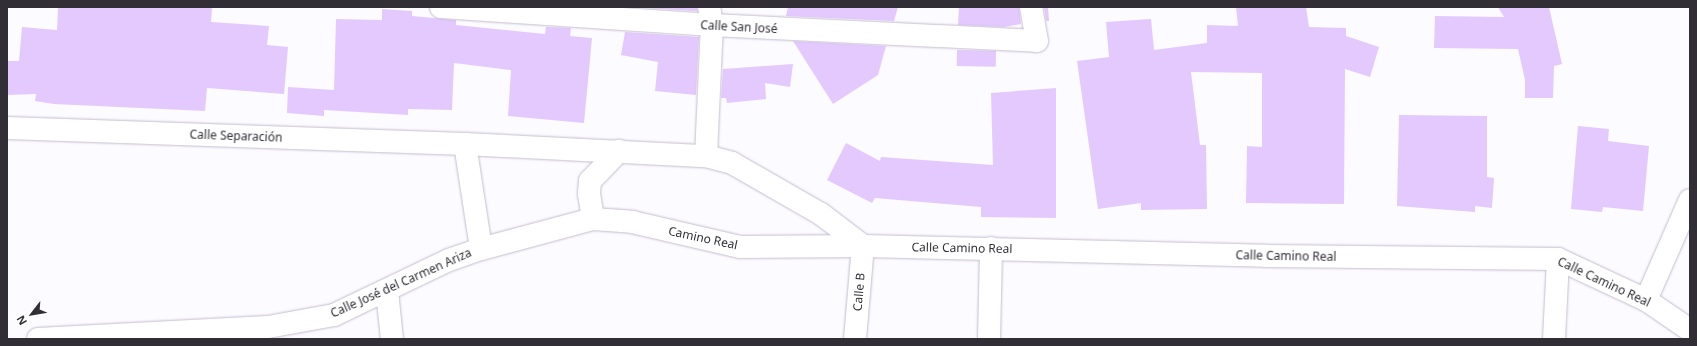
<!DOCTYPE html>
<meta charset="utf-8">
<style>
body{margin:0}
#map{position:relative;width:1697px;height:346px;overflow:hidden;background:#fcfbff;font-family:"Noto Sans",sans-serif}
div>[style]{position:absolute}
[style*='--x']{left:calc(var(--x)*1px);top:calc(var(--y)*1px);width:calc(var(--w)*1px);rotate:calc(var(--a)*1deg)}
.building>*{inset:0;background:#e3c9fe;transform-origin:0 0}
.roads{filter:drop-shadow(0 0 1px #c5bccf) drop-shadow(0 0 1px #c5bccf)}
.minor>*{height:22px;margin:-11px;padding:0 11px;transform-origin:11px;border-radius:11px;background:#fff}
span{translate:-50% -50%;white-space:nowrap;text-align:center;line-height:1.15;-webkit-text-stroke:4px #fff;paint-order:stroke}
.street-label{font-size:12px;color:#322e36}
.frame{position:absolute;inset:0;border:8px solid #322e36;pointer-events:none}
.north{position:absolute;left:12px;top:294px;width:40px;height:40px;-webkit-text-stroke:3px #fff;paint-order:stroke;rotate:239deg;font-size:11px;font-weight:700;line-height:16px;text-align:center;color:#322e36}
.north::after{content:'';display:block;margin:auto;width:14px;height:18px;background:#322e36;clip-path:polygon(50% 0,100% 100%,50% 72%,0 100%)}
</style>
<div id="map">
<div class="building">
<div style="clip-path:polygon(58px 7px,212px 7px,211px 22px,269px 26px,267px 45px,288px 47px,284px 94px,207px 88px,205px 111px,54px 104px,35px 101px,36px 94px,7px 95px,7px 61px,19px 61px,22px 27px,57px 30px)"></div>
<div style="clip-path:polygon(643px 7px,697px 7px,697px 11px,643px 8px)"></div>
<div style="clip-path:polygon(788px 7px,898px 7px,894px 21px,786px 16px)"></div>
<div style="clip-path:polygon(959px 7px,1019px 7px,1021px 24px,1004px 27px,958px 25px)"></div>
<div style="clip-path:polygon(1044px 7px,1048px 7px,1049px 21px,1046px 21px)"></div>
<div style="clip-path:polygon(1236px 7px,1306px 7px,1309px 27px,1346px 28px,1346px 36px,1379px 47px,1370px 77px,1345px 69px,1344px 204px,1246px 203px,1247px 146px,1262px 147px,1262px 73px,1191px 72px,1200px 145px,1206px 145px,1207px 209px,1141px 210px,1141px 203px,1098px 209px,1077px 61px,1109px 57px,1106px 22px,1151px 19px,1154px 50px,1207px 43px,1207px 25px,1238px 26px)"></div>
<div style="clip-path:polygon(1498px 7px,1549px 7px,1562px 64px,1554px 66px,1553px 98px,1525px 98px,1525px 80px,1518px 49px,1434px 48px,1435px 16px,1504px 17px)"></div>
<div style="clip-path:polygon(382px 9px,412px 11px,412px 16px,456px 20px,456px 25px,515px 31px,545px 34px,546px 27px,571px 28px,570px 36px,592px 38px,584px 123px,508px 116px,511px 70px,454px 63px,452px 110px,408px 109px,408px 115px,324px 110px,324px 116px,287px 113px,288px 87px,334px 90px,336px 19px,382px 20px)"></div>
<div style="clip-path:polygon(625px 32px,699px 37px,696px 95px,655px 91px,658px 62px,621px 55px)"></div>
<div style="clip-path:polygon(793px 41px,886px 46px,878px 75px,833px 104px)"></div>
<div style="left:957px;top:50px;width:39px;height:16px;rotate:1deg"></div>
<div style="clip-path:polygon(793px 64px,790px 87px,765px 83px,766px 99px,727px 103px,726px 98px,721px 98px,723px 69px)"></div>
<div style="clip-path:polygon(1056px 88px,1056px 218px,981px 217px,981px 207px,875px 198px,872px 203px,827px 180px,846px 143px,880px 161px,881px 157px,993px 165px,991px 93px)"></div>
<div style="clip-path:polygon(1399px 115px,1487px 116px,1487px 177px,1494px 178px,1492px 208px,1475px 206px,1475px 212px,1397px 206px)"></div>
<div style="clip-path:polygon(1578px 126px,1609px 129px,1608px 141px,1649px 146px,1643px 211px,1603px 207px,1602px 212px,1571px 209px)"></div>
</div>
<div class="roads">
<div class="minor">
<div style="--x:441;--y:7;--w:272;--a:3.8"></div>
<div style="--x:712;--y:25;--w:325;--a:2.8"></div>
<div style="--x:1037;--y:41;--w:35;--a:-100"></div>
<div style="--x:7;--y:128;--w:458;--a:2"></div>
<div style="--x:465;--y:144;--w:241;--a:2.9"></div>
<div style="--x:706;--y:156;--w:27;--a:15"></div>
<div style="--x:732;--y:163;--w:103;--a:29.8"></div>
<div style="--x:821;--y:214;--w:53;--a:37.3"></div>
<div style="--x:465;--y:144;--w:106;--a:81.3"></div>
<div style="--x:706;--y:156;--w:131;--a:-87.4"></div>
<div style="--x:712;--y:25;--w:18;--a:-99"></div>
<div style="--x:593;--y:219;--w:25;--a:-99"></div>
<div style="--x:589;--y:194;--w:13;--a:-86"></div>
<div style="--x:590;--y:181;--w:42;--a:-46"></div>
<div style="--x:387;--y:291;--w:48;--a:84.1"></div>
<div style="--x:1646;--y:300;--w:109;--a:-66.3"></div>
<div style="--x:38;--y:339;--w:230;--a:-3"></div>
<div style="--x:268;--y:327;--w:67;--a:-10.3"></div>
<div style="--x:334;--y:315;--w:127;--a:-25.6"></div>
<div style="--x:449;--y:260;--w:34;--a:-19"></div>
<div style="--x:481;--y:249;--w:116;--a:-15"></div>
<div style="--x:593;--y:219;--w:39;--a:4"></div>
<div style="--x:632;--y:222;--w:111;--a:13"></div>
<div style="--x:740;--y:247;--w:123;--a:-0.5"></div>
<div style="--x:863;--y:246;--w:403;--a:1.4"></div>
<div style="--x:1266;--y:256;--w:292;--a:0.6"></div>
<div style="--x:1558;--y:259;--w:97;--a:25"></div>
<div style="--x:1646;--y:300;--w:53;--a:34.3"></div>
<div style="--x:855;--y:339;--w:93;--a:-85.1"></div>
<div style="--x:989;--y:339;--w:91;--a:-88.7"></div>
<div style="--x:1554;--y:339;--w:80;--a:-87.1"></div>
</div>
</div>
<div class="street-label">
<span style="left:739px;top:27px;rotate:3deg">Calle San José</span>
<span style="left:236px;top:136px;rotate:2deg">Calle Separación</span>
<span style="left:703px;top:238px;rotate:12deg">Camino Real</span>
<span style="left:962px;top:248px;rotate:1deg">Calle Camino Real</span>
<span style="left:1286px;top:256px;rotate:1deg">Calle Camino Real</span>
<span style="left:1604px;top:282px;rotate:25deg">Calle Camino Real</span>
<span style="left:401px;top:283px;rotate:-24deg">Calle José del Carmen Ariza</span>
<span style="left:859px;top:292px;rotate:-85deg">Calle B</span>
</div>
<div class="frame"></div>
<div class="north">N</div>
</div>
